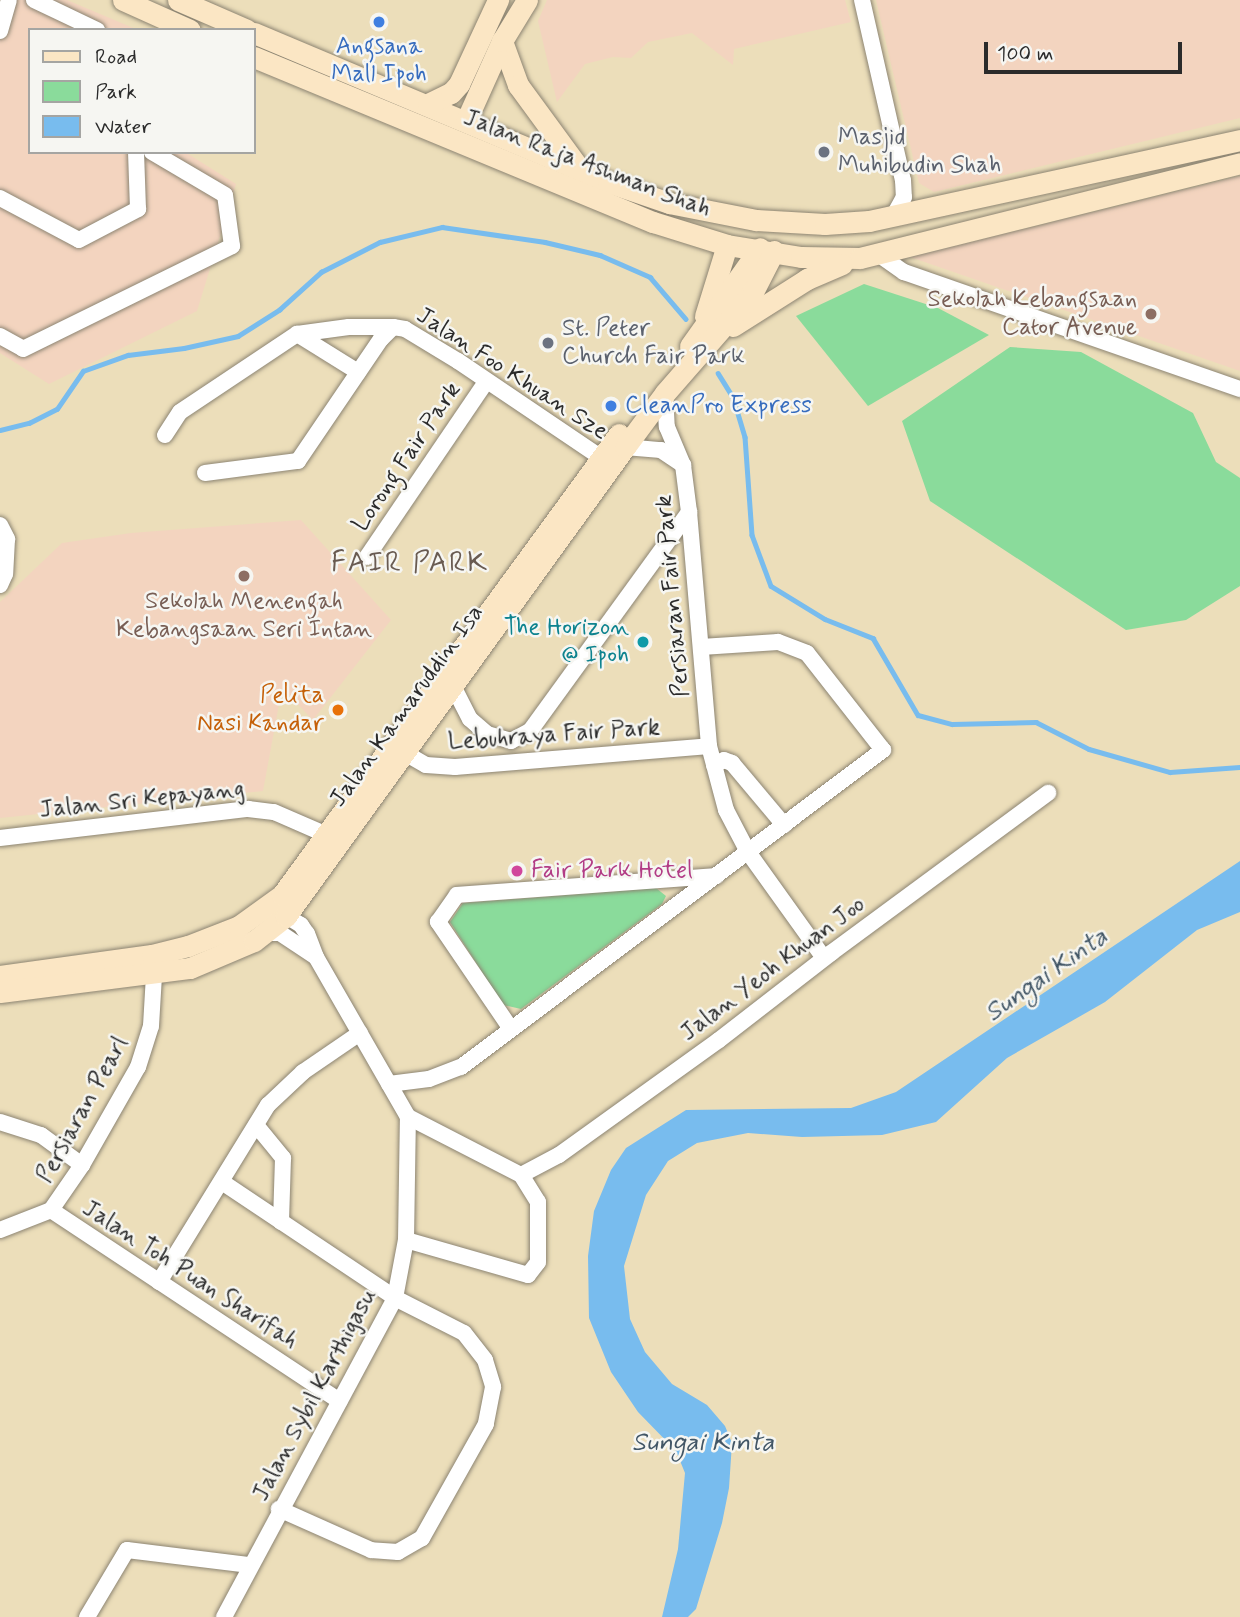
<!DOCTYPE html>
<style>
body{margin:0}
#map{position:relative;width:1240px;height:1617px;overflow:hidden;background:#ecdeba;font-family:Mynerve,sans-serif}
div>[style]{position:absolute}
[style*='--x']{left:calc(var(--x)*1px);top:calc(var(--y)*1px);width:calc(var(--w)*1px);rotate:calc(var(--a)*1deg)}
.built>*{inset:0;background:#f3d4bf}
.green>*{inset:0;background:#8adb9b}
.water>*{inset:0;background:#78bcee}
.stream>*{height:4.5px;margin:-2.25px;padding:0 2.25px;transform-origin:2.25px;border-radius:2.25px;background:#78bcee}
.roads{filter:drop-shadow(0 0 2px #8c8472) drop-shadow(0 0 2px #8c8472)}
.minor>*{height:16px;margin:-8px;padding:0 8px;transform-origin:8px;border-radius:8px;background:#fff}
.secondary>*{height:21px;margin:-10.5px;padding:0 10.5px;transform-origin:10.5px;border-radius:10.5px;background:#fbe6c4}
.dots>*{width:19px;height:19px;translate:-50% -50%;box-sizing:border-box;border:4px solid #f6f6f2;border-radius:50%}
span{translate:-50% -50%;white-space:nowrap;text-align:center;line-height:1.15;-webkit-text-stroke:5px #f6f6f2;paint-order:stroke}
.shop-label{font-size:24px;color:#366cbe}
.left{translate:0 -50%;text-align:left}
.worship-label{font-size:24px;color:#5b616d}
.street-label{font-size:24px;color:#2b2b2b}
.education-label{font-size:24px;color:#785e54}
.right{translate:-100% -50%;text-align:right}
.culture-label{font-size:24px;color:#0d838f}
.food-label{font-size:24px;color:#c56008}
.hotel-label{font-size:24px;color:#b23c85}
.water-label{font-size:26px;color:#425666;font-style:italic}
.quarter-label{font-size:28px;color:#695b51;letter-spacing:2px}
.legend{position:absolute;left:28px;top:28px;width:228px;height:126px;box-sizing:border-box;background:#f6f6f2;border:2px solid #a5a5a2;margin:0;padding:9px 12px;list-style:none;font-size:21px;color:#2b2b2b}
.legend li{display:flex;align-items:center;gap:14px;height:35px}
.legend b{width:35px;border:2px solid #a5a5a2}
.scale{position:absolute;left:984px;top:42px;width:198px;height:32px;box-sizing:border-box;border:4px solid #2b2b2b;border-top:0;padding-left:9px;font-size:21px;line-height:24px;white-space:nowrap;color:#2b2b2b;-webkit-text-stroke:5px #f6f6f2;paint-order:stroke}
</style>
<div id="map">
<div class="built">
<div style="clip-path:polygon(0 0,67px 0,138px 30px,30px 30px,30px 152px,185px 152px,236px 184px,197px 311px,49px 384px,0 353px)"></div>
<div style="clip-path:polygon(547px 0,845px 0,851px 22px,734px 49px,733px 65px,692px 33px,648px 42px,631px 58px,613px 57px,585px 64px,557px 102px,538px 21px)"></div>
<div style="clip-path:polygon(876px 0,1240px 0,1240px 118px,934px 192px,919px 183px)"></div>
<div style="clip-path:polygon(1240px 176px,1240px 371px,910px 257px)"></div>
<div style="clip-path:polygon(301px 520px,391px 620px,313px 720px,282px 688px,263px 791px,0 818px,0 602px,62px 543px,131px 533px)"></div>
</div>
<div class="green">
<div style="clip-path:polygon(864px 284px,938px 308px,989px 335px,868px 406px,796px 316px)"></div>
<div style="clip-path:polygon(1010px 347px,1081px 352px,1193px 413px,1216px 462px,1240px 478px,1240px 586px,1186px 620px,1126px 630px,930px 501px,902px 421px)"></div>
<div style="clip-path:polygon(656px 888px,666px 896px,662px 904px,521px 1009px,503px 1005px,450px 922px,463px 903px)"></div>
</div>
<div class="water">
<div style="clip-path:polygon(1240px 861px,1240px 912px,1197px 930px,1105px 1002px,1007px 1058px,936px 1122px,882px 1135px,802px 1137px,748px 1133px,697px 1143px,668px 1161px,646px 1195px,624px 1266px,630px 1319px,645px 1352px,672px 1384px,707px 1405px,725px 1426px,732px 1443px,729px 1488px,722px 1523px,696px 1609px,688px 1617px,662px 1617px,678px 1549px,685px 1473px,676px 1451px,638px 1412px,611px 1372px,589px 1318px,588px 1256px,594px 1211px,611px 1170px,626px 1148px,686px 1110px,851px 1108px,896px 1092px)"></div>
</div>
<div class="stream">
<div style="--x:718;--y:373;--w:28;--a:58"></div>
<div style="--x:733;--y:397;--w:42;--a:73.3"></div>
<div style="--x:745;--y:437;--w:98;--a:85.9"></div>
<div style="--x:752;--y:535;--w:54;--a:69.6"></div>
<div style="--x:771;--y:586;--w:63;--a:31.4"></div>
<div style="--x:825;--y:619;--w:52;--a:21.6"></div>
<div style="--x:873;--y:638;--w:89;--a:59.7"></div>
<div style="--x:918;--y:715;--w:35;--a:15"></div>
<div style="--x:952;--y:724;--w:84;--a:-1.4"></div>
<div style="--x:1036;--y:722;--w:59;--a:27"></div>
<div style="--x:1089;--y:749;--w:84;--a:15.9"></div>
<div style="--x:1170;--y:772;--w:70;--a:-4.1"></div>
<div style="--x:0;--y:430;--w:30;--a:-14"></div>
<div style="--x:29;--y:423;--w:31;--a:-27"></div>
<div style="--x:57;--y:409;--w:46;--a:-55.6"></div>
<div style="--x:83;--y:371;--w:48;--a:-19.6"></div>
<div style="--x:128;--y:355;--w:56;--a:-7.1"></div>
<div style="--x:184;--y:348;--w:55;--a:-12.5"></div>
<div style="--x:238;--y:336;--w:49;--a:-32.4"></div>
<div style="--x:279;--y:310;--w:57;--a:-42.1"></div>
<div style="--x:321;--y:272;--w:66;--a:-27"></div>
<div style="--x:380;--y:242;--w:64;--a:-13.6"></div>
<div style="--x:442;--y:227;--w:104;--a:8.3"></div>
<div style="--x:545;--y:242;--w:57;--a:13.3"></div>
<div style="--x:600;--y:255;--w:55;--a:23.7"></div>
<div style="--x:650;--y:277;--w:55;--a:49.4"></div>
</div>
<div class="roads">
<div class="minor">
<div style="--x:34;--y:0;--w:70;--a:25.5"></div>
<div style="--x:862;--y:0;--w:185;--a:77.2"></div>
<div style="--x:903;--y:180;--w:17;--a:87"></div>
<div style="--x:904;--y:197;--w:21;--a:119"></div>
<div style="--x:0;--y:31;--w:32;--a:-74"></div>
<div style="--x:0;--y:198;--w:89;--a:28"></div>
<div style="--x:79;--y:240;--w:67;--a:-27.7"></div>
<div style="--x:138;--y:209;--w:57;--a:-92"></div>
<div style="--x:878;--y:254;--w:32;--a:35"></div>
<div style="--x:904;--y:272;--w:356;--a:19.2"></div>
<div style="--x:297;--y:334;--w:72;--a:31.9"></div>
<div style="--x:0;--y:336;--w:26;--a:29"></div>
<div style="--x:23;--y:349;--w:233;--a:-26.2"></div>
<div style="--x:232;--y:246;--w:51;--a:-97.8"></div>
<div style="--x:225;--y:195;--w:85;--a:-149.5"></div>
<div style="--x:665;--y:393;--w:34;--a:87"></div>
<div style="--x:667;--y:427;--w:41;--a:67.2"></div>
<div style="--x:683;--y:465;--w:47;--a:82.7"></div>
<div style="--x:689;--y:512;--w:235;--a:85.1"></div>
<div style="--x:709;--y:746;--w:66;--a:75.1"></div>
<div style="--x:726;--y:810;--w:47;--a:62.4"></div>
<div style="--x:748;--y:852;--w:130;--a:54.4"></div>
<div style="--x:165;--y:435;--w:27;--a:-57"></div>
<div style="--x:180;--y:412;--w:141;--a:-33.7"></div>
<div style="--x:297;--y:334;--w:52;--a:-7.7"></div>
<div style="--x:349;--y:327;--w:44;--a:0"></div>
<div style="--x:625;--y:447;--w:36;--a:5"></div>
<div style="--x:661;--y:450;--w:27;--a:34"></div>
<div style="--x:205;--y:473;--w:94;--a:-7.4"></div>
<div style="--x:298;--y:461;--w:148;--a:-55.8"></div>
<div style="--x:381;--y:339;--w:17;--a:-45"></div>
<div style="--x:393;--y:327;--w:12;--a:9"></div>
<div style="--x:405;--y:329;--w:62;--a:31.1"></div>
<div style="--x:458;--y:361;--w:182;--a:34"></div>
<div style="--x:0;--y:525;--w:16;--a:63"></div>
<div style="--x:7;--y:539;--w:35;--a:93"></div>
<div style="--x:5;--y:574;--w:12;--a:114"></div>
<div style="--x:367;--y:557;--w:212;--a:-55.8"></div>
<div style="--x:453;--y:686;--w:37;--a:63"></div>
<div style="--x:470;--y:719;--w:23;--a:41"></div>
<div style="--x:487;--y:734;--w:25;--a:16"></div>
<div style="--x:511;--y:741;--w:21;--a:-28"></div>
<div style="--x:530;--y:731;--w:271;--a:-54"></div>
<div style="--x:405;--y:753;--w:24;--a:30"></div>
<div style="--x:426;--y:765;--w:29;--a:4"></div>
<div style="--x:455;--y:767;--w:255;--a:-4.7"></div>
<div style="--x:714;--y:765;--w:11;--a:-27"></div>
<div style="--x:724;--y:760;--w:9;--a:21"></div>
<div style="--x:732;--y:763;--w:81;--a:50"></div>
<div style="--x:0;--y:838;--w:250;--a:-6.7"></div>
<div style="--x:248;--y:809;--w:26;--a:7"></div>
<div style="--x:274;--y:812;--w:58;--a:23.5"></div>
<div style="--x:267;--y:933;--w:13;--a:0"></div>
<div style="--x:280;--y:933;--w:43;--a:33.7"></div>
<div style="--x:511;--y:1029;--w:130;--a:-124.3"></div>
<div style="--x:438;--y:922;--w:33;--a:-55"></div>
<div style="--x:457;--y:895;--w:260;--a:-4.2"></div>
<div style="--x:389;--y:1084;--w:40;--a:-7.1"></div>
<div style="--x:429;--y:1079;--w:34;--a:-21"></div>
<div style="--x:461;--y:1067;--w:528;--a:-36.91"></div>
<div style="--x:883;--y:750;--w:123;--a:-128.1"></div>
<div style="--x:807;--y:653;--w:31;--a:-159"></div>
<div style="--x:778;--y:642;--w:77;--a:176.3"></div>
<div style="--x:0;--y:1122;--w:43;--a:17.6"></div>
<div style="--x:41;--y:1135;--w:51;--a:36.2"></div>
<div style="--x:256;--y:1125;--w:43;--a:50.7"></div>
<div style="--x:283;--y:1158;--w:64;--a:91.8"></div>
<div style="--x:521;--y:1175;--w:43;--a:-27.8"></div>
<div style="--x:559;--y:1155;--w:197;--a:-35.7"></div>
<div style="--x:719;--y:1040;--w:142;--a:-37.8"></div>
<div style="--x:831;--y:953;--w:270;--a:-36.4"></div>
<div style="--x:222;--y:1182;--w:208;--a:33.8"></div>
<div style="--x:395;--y:1298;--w:77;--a:26.9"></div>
<div style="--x:464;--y:1333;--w:34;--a:52"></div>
<div style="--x:485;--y:1360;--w:28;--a:73"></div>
<div style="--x:493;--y:1387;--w:38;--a:101"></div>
<div style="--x:486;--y:1424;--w:131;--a:119.3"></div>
<div style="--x:422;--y:1538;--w:28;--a:150"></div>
<div style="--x:398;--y:1552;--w:27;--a:-176"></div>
<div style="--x:371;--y:1550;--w:101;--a:-156"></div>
<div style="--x:51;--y:1210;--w:346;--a:33.5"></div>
<div style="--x:0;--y:1230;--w:55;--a:-21.4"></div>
<div style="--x:51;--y:1210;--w:55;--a:-55.4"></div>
<div style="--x:82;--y:1165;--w:113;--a:-60.3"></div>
<div style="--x:138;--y:1067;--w:43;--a:-72.4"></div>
<div style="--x:151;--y:1026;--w:51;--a:-86.6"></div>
<div style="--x:406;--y:1240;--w:127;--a:16"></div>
<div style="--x:528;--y:1275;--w:16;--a:-52"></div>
<div style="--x:538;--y:1262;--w:60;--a:-90"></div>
<div style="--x:538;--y:1202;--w:32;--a:-122"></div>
<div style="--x:521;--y:1175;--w:127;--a:-152.8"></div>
<div style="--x:159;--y:1282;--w:208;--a:-58.4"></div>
<div style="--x:268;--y:1105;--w:48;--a:-43.3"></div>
<div style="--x:303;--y:1072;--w:69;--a:-34.4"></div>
<div style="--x:87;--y:1617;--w:78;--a:-59.2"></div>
<div style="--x:127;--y:1550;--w:124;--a:7"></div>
<div style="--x:224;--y:1617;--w:362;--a:-61.8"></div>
<div style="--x:395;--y:1298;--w:59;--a:-79.3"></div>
<div style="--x:406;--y:1240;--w:123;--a:-89.1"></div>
<div style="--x:408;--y:1117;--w:185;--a:-119.9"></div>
<div style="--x:316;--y:957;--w:25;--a:-111"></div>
<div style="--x:307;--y:934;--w:11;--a:-124"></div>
<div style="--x:301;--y:925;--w:17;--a:-149"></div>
</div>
<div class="secondary">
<div style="--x:123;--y:0;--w:73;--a:24.1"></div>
<div style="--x:178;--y:0;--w:75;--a:23.5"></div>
<div style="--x:254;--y:33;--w:384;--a:22.8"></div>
<div style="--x:608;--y:182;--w:65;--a:19"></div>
<div style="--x:669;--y:203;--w:89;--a:11.1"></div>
<div style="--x:756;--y:220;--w:69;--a:3.3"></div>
<div style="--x:825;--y:224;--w:44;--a:-3.9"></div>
<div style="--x:869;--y:221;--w:380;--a:-12.3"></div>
<div style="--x:502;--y:41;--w:47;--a:70"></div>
<div style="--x:518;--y:85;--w:102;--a:53.8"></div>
<div style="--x:254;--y:57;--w:432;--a:22.5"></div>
<div style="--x:653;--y:222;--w:77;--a:17.3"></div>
<div style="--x:727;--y:245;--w:75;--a:9.2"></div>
<div style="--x:801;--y:257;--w:59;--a:1"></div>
<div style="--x:860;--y:258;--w:392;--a:-14"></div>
<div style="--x:428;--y:104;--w:25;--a:-26"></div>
<div style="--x:451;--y:93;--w:12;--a:-48"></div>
<div style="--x:459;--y:84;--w:93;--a:-65.1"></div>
<div style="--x:466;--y:121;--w:88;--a:-65.8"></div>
<div style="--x:502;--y:41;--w:48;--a:-58.6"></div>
<div style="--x:705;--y:316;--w:74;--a:-72.8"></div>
<div style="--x:733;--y:326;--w:88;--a:-32.4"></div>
<div style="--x:807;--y:279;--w:38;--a:-23"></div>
<div style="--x:690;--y:346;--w:120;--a:-54.5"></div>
<div style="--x:0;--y:976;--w:153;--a:-7.9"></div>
<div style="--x:152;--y:955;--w:37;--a:-14"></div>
<div style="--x:188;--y:946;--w:55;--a:-21.4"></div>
<div style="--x:239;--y:926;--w:53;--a:-35.8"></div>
<div style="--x:282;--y:895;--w:571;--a:-53.83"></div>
<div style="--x:0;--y:992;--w:192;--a:-7.2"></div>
<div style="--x:190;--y:968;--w:69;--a:-22.9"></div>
<div style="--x:254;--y:941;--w:41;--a:-38"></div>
<div style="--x:286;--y:916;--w:579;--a:-54.14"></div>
<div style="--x:625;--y:447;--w:67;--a:-53.5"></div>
<div style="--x:665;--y:393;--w:134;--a:-48.9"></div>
<div style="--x:753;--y:292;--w:46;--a:-62.9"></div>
</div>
</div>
<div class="dots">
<div style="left:379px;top:22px;background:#3f7fe0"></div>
<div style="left:824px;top:152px;background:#6b7280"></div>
<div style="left:1151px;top:314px;background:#8d6e63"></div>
<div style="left:548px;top:343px;background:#6b7280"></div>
<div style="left:611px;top:406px;background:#3f7fe0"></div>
<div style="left:244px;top:576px;background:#8d6e63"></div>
<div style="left:643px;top:642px;background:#0f9aa8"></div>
<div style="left:338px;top:710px;background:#e8710a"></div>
<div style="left:517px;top:871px;background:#d1479c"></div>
</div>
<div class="shop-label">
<span style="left:379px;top:61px">Angsana<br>Mall Ipoh</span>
<span class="left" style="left:625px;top:406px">CleanPro Express</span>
</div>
<div class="worship-label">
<span class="left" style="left:838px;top:152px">Masjid<br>Muhibudin Shah</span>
<span class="left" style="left:562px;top:343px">St. Peter<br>Church Fair Park</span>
</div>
<div class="street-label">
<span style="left:587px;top:164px;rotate:21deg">Jalan Raja Ashman Shah</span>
<span style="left:512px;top:374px;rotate:33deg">Jalan Foo Khuan Sze</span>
<span style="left:407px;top:457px;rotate:-56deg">Lorong Fair Park</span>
<span style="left:673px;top:596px;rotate:-95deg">Persiaran Fair Park</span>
<span style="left:407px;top:706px;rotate:-54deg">Jalan Kamaruddin Isa</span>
<span style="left:554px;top:735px;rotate:-4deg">Lebuhraya Fair Park</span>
<span style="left:142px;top:800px;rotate:-6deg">Jalan Sri Kepayang</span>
<span style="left:773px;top:969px;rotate:-37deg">Jalan Yeoh Khuan Joo</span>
<span style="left:83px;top:1110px;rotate:-61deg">Persiaran Pearl</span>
<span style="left:190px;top:1275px;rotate:33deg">Jalan Toh Puan Sharifah</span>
<span style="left:315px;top:1395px;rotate:-62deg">Jalan Sybil Karthigasu</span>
</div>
<div class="education-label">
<span class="right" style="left:1137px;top:314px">Sekolah Kebangsaan<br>Cator Avenue</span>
<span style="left:244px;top:616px">Sekolah Menengah<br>Kebangsaan Seri Intan</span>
</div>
<div class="culture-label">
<span class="right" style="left:629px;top:642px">The Horizon<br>@ Ipoh</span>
</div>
<div class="food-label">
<span class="right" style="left:324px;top:710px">Pelita<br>Nasi Kandar</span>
</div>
<div class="hotel-label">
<span class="left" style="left:531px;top:871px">Fair Park Hotel</span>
</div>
<div class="water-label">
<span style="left:1047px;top:976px;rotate:-35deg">Sungai Kinta</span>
<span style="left:703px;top:1444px">Sungai Kinta</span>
</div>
<div class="quarter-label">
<span style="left:410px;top:564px">FAIR PARK</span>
</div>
<ul class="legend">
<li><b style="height:9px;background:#fbe6c4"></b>Road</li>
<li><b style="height:19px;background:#8adb9b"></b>Park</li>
<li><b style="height:19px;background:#78bcee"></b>Water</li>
</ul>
<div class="scale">100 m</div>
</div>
